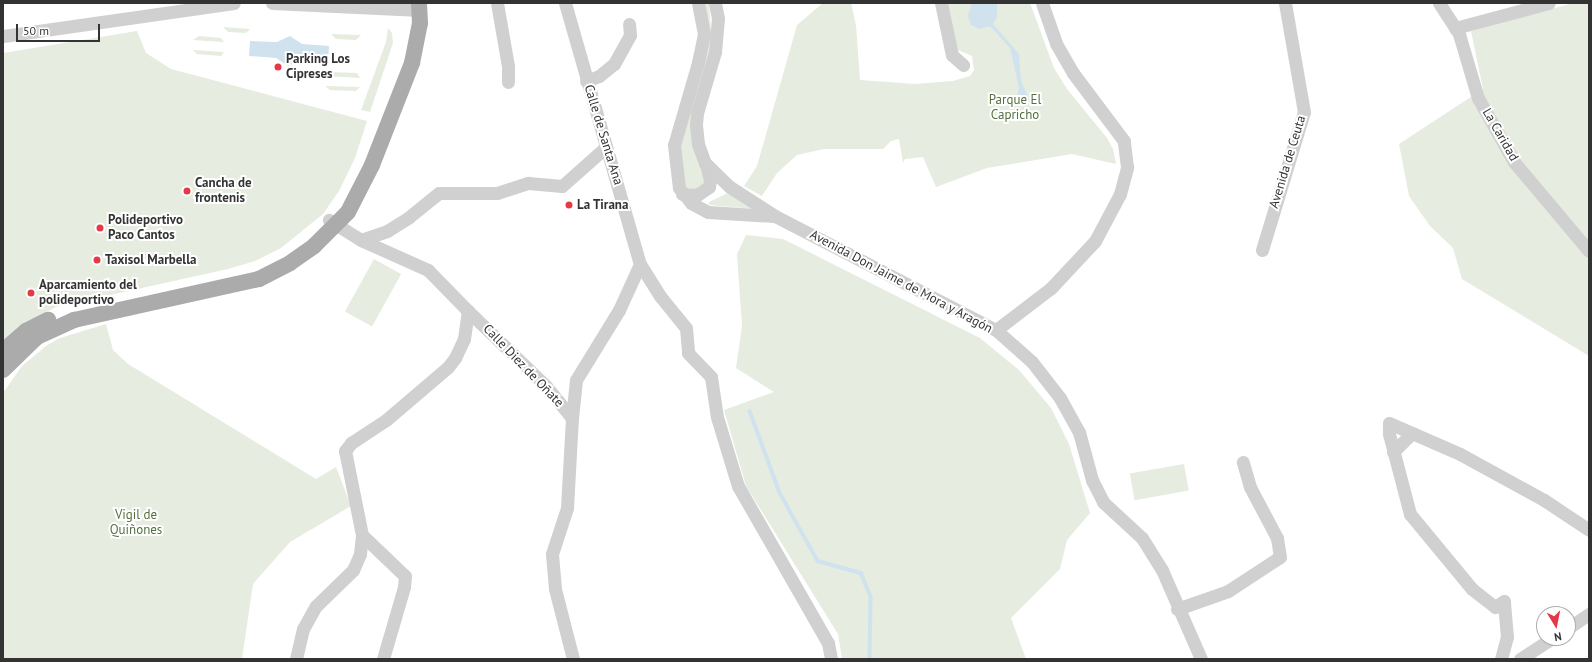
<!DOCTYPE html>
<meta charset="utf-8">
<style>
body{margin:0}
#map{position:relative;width:1592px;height:662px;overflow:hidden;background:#fff;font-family:"PT Sans",sans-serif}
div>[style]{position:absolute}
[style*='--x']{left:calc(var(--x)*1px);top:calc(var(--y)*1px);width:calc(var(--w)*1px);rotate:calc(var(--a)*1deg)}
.green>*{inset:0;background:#e6ecdf;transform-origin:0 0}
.water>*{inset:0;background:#cfe2ee}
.stream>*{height:3.5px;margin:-1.75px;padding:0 1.75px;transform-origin:1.75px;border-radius:1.75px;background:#cfe2ee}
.minor>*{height:13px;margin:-6.5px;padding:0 6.5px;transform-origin:6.5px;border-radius:6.5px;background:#d0d0d0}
.major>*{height:16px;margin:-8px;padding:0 8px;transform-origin:8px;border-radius:8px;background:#ababab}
.dots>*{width:11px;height:11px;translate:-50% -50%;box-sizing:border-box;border:2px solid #fff;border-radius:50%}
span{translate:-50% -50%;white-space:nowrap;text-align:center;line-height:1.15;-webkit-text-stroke:4px #fff;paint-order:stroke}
.poi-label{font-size:13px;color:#333;font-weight:700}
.left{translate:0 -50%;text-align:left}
.park-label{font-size:13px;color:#56703f}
.street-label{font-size:13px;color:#333}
.frame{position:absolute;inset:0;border:4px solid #333;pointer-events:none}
.north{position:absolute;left:1536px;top:606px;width:40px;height:40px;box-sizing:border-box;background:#fff;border:1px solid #adadad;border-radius:50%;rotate:170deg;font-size:11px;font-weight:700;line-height:16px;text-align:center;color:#333}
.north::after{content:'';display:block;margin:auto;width:14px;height:18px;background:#e63946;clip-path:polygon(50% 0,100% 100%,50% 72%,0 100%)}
.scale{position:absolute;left:16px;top:24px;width:84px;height:18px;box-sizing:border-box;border:2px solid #333;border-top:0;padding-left:5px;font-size:12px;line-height:14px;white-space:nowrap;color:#333;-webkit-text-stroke:3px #fff;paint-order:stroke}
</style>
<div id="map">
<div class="green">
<div style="clip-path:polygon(705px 3px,709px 3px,712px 42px,692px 115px,706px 183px,696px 191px,685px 187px,679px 152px,707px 23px)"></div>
<div style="clip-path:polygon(823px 3px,851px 3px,856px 25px,860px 80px,915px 84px,953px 81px,970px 76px,974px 70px,972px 56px,958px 50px,955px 45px,946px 3px,1030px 3px,1054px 68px,1067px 89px,1107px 138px,1113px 149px,1116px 164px,1072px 154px,987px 168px,936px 187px,923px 157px,905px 159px,903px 163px,899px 139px,891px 141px,883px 149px,824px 149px,797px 155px,777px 173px,762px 196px,744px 186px,757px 166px,797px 25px)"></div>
<div style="clip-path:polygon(1573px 3px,1589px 4px,1589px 356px,1462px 279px,1453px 248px,1430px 226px,1409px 196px,1399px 144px,1483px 89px,1471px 31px)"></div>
<div style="clip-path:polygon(223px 27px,250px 29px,246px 33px,228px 32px)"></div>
<div style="clip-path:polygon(388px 28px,392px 33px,393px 43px,370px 112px,361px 110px,386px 42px)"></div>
<div style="clip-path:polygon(137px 31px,146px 53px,171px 69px,367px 121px,355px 158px,339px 191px,323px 214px,281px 248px,255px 261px,228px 269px,56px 307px,25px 323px,3px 342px,3px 53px)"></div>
<div style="clip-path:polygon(331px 34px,361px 35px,356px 40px,336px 39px)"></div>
<div style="clip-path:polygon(199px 36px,221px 38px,224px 42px,193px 40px)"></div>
<div style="clip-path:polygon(193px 50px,224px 52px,221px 56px,197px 54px)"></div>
<div style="clip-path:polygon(331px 72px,357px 73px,360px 78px,326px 76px)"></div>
<div style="clip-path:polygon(325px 86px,360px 87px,356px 91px,330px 90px)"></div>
<div style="clip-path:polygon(728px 193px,755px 209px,709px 205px,709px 202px)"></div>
<div style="clip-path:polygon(746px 235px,783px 239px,980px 338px,1019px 370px,1051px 408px,1069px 444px,1090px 513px,1067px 540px,1060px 569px,1011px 618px,1026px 659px,842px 659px,838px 634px,746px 486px,724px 410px,774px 392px,736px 368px,742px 326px,737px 254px)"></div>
<div style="left:374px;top:259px;width:31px;height:60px;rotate:29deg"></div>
<div style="clip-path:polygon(106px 324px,113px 350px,128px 364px,316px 479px,336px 467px,351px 506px,290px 542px,253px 584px,242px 659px,3px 659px,3px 393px,22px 366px,46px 346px,60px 338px)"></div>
<div style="left:1184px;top:464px;width:27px;height:55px;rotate:80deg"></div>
</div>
<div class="water">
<div style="clip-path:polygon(972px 3px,997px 3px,997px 17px,993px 24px,1019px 54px,1021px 81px,1029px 99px,1027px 106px,1015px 104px,1019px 88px,1010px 48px,990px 26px,980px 29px,971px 25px,968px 16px)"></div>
<div style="clip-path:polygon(290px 36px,302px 44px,329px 46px,328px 61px,301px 60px,288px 66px,276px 58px,249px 56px,250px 41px,277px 42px)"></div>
</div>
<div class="stream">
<div style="--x:750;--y:411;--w:87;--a:69.9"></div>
<div style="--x:780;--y:493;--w:78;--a:60.8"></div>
<div style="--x:818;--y:561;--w:45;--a:15.6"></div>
<div style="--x:861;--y:573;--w:26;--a:67"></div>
<div style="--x:871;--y:597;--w:62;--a:90.9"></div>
</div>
<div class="minor">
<div style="--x:272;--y:3;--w:148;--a:2.7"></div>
<div style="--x:497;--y:3;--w:64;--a:80.1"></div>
<div style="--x:508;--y:66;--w:16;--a:90"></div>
<div style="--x:565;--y:3;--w:272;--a:74"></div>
<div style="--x:640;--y:264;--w:51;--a:114.5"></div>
<div style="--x:619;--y:310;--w:82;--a:121.6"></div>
<div style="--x:576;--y:380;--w:38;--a:96"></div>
<div style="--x:698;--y:3;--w:32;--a:79"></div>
<div style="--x:704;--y:34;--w:33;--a:102"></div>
<div style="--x:697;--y:66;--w:82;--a:106.2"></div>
<div style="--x:674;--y:145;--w:43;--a:83.4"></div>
<div style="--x:679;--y:188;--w:19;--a:51"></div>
<div style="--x:691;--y:203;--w:19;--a:28"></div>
<div style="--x:708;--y:212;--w:66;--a:3.5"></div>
<div style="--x:715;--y:3;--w:15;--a:79"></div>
<div style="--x:718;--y:18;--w:34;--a:95"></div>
<div style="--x:715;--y:52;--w:64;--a:106.4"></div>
<div style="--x:697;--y:113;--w:12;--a:95"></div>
<div style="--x:696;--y:125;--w:19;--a:84"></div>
<div style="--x:698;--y:144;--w:20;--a:70"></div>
<div style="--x:705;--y:163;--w:35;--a:44"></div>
<div style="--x:730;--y:187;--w:54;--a:32.8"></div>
<div style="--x:775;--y:216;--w:249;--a:27.3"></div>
<div style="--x:996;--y:330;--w:48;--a:41.6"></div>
<div style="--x:1032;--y:362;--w:46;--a:52.1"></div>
<div style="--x:1060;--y:398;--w:39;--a:61"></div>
<div style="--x:1079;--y:432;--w:50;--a:74.8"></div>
<div style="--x:1092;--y:480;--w:25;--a:63"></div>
<div style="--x:1103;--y:502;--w:53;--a:42.7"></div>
<div style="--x:1142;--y:538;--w:38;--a:58"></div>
<div style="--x:1162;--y:570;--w:97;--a:66.3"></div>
<div style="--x:941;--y:3;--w:53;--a:78.1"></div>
<div style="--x:952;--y:55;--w:15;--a:42"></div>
<div style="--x:1439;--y:3;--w:37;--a:57"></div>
<div style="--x:1459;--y:34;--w:67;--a:73.5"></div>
<div style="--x:1478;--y:98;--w:73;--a:60.6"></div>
<div style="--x:1514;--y:162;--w:116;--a:49.9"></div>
<div style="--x:1455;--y:28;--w:97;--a:-14.9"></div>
<div style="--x:3;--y:36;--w:233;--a:-8.1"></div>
<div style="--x:586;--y:81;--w:14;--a:-21"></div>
<div style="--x:599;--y:76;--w:19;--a:-39"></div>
<div style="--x:614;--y:64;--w:33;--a:-61"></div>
<div style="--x:630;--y:35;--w:11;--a:-95"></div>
<div style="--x:682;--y:194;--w:15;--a:4"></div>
<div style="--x:697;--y:195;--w:14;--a:-34"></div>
<div style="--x:709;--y:187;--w:7;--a:-82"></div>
<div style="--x:710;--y:180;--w:16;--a:-104"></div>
<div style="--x:361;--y:240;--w:28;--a:-19"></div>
<div style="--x:387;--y:231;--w:26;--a:-32"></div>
<div style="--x:409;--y:217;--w:38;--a:-39"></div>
<div style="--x:439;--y:193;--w:58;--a:0"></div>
<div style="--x:497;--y:193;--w:33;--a:-18"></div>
<div style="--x:528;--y:183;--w:34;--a:5"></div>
<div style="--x:562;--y:186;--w:59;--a:-41.6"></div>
<div style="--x:1262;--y:250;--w:144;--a:-73.1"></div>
<div style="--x:1304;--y:112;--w:111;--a:-99.9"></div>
<div style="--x:640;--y:264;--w:38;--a:58"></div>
<div style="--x:660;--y:296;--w:41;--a:50.9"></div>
<div style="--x:686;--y:328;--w:25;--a:85"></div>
<div style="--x:688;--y:353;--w:33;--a:46"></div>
<div style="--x:711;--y:377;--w:40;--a:81.5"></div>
<div style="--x:717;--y:417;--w:72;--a:73.1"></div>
<div style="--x:738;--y:486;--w:181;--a:60.2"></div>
<div style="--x:828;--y:643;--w:16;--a:79"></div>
<div style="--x:468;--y:311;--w:108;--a:43.9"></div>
<div style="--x:546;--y:386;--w:41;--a:50.9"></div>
<div style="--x:572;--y:418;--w:90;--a:93.2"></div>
<div style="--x:567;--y:508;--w:48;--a:108.1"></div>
<div style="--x:552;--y:554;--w:35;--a:85"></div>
<div style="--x:555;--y:589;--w:72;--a:75.6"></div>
<div style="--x:996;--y:330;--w:69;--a:-37.4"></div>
<div style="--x:1051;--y:288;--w:64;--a:-46.9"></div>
<div style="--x:1095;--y:241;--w:53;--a:-62"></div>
<div style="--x:1120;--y:194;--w:28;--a:-75"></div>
<div style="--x:1127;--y:167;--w:26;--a:-97"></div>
<div style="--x:1124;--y:141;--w:85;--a:-126.9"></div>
<div style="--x:1073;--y:73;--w:34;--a:-120"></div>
<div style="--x:1056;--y:43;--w:42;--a:-109.3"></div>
<div style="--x:1393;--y:452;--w:27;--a:-45"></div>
<div style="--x:362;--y:535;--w:59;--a:43.6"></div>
<div style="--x:405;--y:576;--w:11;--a:95"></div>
<div style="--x:404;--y:587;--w:75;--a:106.3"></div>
<div style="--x:1177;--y:609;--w:54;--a:-19.4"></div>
<div style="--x:1228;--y:591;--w:62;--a:-33.2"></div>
<div style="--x:1280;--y:557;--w:19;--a:-99"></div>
<div style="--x:1277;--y:538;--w:58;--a:-117.9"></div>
<div style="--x:1250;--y:487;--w:26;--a:-106"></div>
<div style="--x:1568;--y:628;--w:25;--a:-34"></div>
<div style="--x:296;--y:659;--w:31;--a:-77"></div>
<div style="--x:303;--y:629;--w:26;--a:-61"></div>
<div style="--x:316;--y:606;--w:52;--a:-44.2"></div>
<div style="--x:353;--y:570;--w:17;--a:-66"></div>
<div style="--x:360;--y:554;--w:19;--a:-84"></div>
<div style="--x:362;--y:535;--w:86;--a:-101.4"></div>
<div style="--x:345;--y:451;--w:10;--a:-53"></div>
<div style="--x:351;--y:443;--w:42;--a:-33.3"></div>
<div style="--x:386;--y:420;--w:82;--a:-40.5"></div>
<div style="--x:448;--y:367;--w:11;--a:-52"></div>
<div style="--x:455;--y:358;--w:21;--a:-65"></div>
<div style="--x:464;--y:339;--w:28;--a:-82"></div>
<div style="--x:468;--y:311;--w:57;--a:-134.3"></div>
<div style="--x:428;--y:270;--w:73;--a:-155.9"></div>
<div style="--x:361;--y:240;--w:38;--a:-148"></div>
<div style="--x:1501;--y:659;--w:23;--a:-75"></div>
<div style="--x:1507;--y:637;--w:36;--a:-95"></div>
<div style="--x:1504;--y:601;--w:11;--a:146"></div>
<div style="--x:1495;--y:607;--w:29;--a:-142"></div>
<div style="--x:1472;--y:589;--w:97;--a:-129.6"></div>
<div style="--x:1410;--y:514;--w:83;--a:-104.7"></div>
<div style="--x:1389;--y:434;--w:11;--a:-90"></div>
<div style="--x:1389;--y:423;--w:77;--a:23.6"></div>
<div style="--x:1460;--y:454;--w:96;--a:28.7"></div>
<div style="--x:1544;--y:500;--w:54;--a:33.7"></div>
<div style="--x:1520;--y:659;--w:38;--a:-33"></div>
</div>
<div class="major">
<div style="--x:3;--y:351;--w:30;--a:-41"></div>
<div style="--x:26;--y:331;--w:25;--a:-27"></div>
<div style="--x:3;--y:370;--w:47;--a:-44.1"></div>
<div style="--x:37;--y:337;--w:41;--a:-24.7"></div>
<div style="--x:74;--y:320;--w:189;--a:-12.5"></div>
<div style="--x:259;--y:279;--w:35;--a:-27"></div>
<div style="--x:290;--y:263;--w:29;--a:-35"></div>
<div style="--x:314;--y:246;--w:48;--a:-45"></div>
<div style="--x:348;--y:212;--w:53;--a:-62.9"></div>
<div style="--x:372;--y:165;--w:110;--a:-68.6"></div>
<div style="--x:412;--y:63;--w:41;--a:-78.7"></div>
<div style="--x:420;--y:23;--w:20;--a:-93"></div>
</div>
<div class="dots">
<div style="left:278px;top:67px;background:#e63946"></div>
<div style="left:187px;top:191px;background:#e63946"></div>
<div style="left:569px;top:205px;background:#e63946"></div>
<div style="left:100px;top:228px;background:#e63946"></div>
<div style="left:97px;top:260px;background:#e63946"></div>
<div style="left:31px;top:293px;background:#e63946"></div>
</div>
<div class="poi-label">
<span class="left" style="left:286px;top:67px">Parking Los<br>Cipreses</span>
<span class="left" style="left:195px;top:191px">Cancha de<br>frontenis</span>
<span class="left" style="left:577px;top:205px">La Tirana</span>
<span class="left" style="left:108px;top:228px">Polideportivo<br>Paco Cantos</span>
<span class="left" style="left:105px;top:260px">Taxisol Marbella</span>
<span class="left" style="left:39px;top:293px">Aparcamiento del<br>polideportivo</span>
</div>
<div class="park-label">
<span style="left:1015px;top:108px">Parque El<br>Capricho</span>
<span style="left:136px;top:523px">Vigil de<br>Quiñones</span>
</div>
<div class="street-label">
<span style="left:603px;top:135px;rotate:73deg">Calle de Santa Ana</span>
<span style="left:1500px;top:135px;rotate:60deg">La Caridad</span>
<span style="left:1288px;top:162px;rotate:-73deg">Avenida de Ceuta</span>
<span style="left:901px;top:282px;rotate:28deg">Avenida Don Jaime de Mora y Aragón</span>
<span style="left:523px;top:366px;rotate:46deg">Calle Diez de Oñate</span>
</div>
<div class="frame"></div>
<div class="north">N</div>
<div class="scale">50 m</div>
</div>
